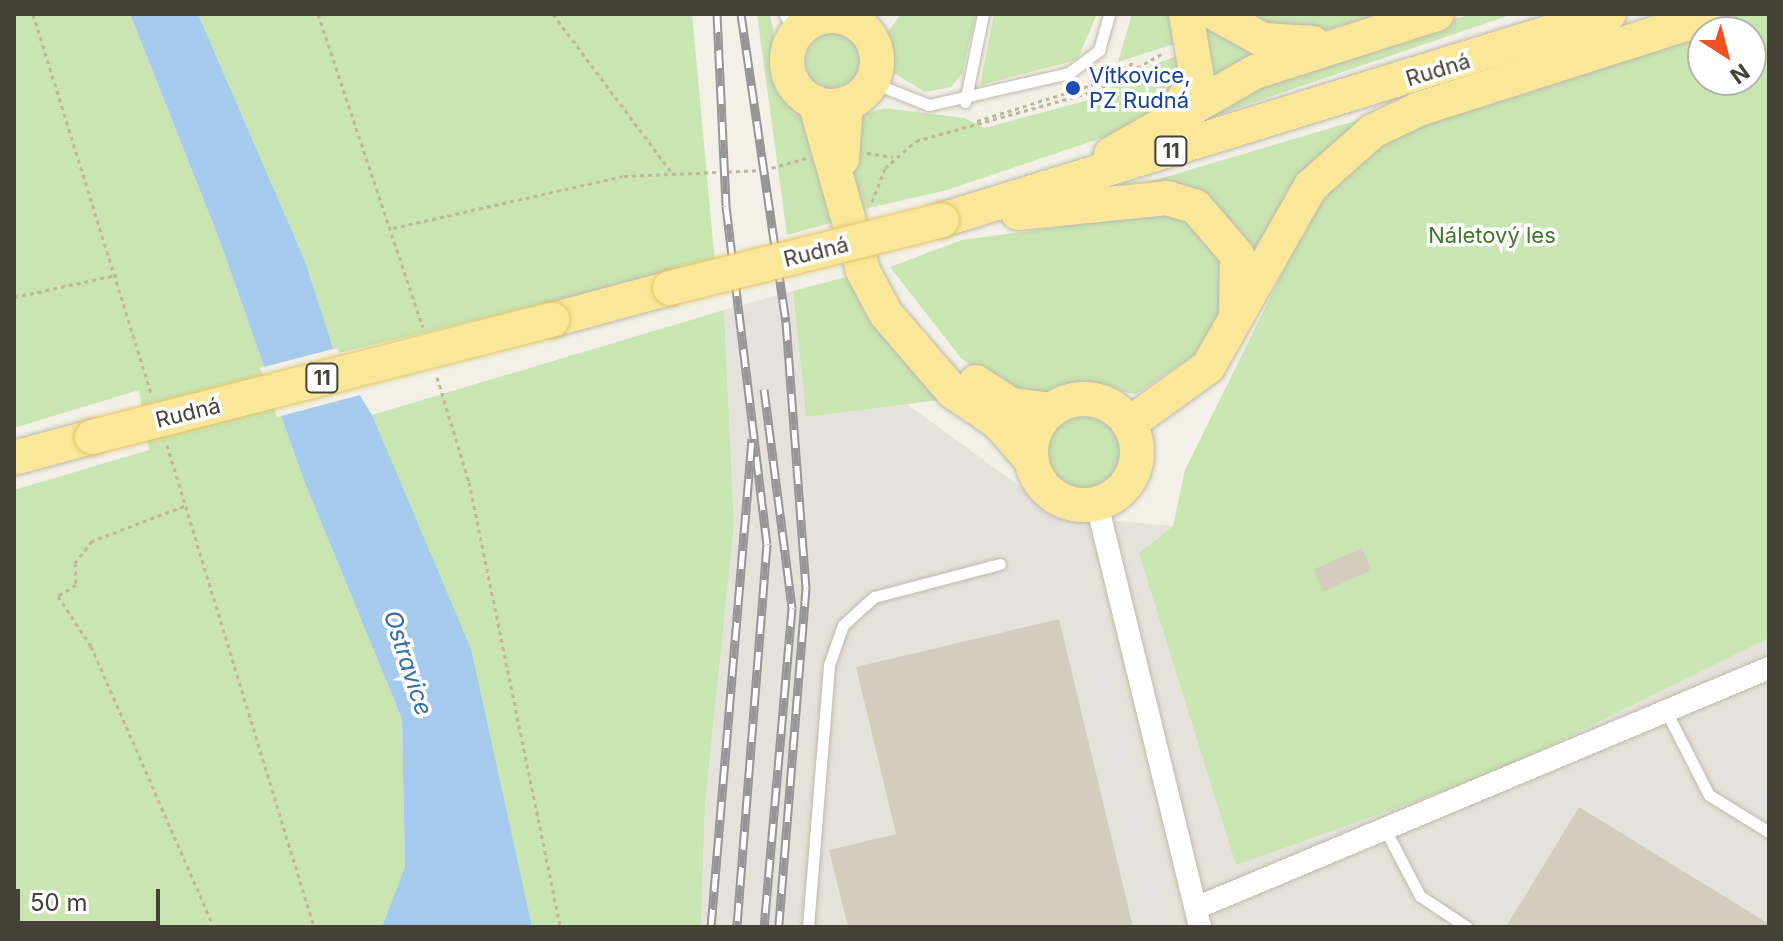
<!DOCTYPE html>
<meta charset="utf-8">
<style>
body{margin:0}
#map{position:relative;width:1783px;height:941px;overflow:hidden;background:#f3f0e7;font-family:Inter,sans-serif}
div>[style]{position:absolute}
[style*='--x']{left:calc(var(--x)*1px);top:calc(var(--y)*1px);width:calc(var(--w)*1px);rotate:calc(var(--a)*1deg)}
.industrial>*{inset:0;background:#e5e2dc}
.green>*{inset:0;background:#c9e5b1}
.round{border-radius:50%}
.parking>*{inset:0;background:#e4e2df;transform-origin:0 0}
.water>*{inset:0;background:#a5caed}
.pier>*{inset:0;background:#f3f0e7}
.building>*{inset:0;background:#d4cdbd;transform-origin:0 0}
.path>*{height:3px;margin-top:-1.5px;transform-origin:0;background:repeating-linear-gradient(90deg,#bfb69c 0 4px,transparent 0 8px)}
.roads{filter:drop-shadow(0 0 2px #beb9aa) drop-shadow(0 0 2px #beb9aa)}
.lane>*{height:11px;margin:-5.5px;padding:0 5.5px;transform-origin:5.5px;border-radius:5.5px;background:#fff}
.street>*{height:22px;margin:-11px;padding:0 11px;transform-origin:11px;border-radius:11px;background:#fff}
.primary>*{height:34px;margin:-17px;padding:0 17px;transform-origin:17px;border-radius:17px;background:#fae799}
.primary>.ring{margin:-17px;padding:0;box-sizing:content-box;background:none;border:34px solid #fae799;border-radius:50%}
.rail>*{height:9px;margin-top:-4.5px;transform-origin:0;background:repeating-linear-gradient(90deg,#fff 0 18px,#969696 0 36px);box-sizing:border-box;border-block:2px solid #969696}
.bridges{filter:drop-shadow(0 0 2px #dfc569) drop-shadow(0 0 2px #dfc569)}
.primary-bridge>*{height:34px;margin:-17px;padding:0 17px;transform-origin:17px;border-radius:17px;background:#fae799}
.dots>*{width:22px;height:22px;translate:-50% -50%;box-sizing:border-box;border:4px solid #fff;border-radius:50%}
span{translate:-50% -50%;white-space:nowrap;text-align:center;line-height:1.15;-webkit-text-stroke:7px #fff;paint-order:stroke}
.shield-label span{padding:2px 6px;background:#fff;border:2px solid;border-radius:6px;-webkit-text-stroke-width:0}
.shield-label{font-size:20px;color:#454136;font-weight:700}
.street-label{font-size:22px;color:#454136}
.transit-label{font-size:22px;color:#164399}
.left{translate:0 -50%;text-align:left}
.park-label{font-size:22px;color:#41752c}
.water-label{font-size:24px;color:#346fad;font-style:italic}
.frame{position:absolute;inset:0;border:16px solid #454136;pointer-events:none}
.north{position:absolute;left:1687px;top:16px;width:80px;height:80px;box-sizing:border-box;background:#fff;border:2px solid #b5b3af;border-radius:50%;rotate:144deg;font-size:22px;font-weight:700;line-height:32px;text-align:center;color:#454136}
.north::after{content:'';display:block;margin:auto;width:28px;height:36px;background:#f15120;clip-path:polygon(50% 0,100% 100%,50% 72%,0 100%)}
.scale{position:absolute;left:16px;top:889px;width:144px;height:36px;box-sizing:border-box;border:4px solid #454136;border-top:0;padding-left:10px;font-size:24px;line-height:28px;white-space:nowrap;color:#454136;-webkit-text-stroke:6px #fff;paint-order:stroke}
</style>
<div id="map">
<div class="industrial">
<div style="clip-path:polygon(793px 291px,806px 417px,901px 400px,1061px 516px,1173px 526px,1139px 553px,1188px 701px,1495px 773px,1769px 638px,1769px 927px,701px 927px,705px 804px,734px 525px,724px 310px)"></div>
</div>
<div class="green">
<div style="clip-path:polygon(14px 14px,130px 14px,220px 241px,303px 478px,402px 719px,405px 868px,382px 927px,14px 927px,14px 490px,149px 450px,139px 390px,14px 428px)"></div>
<div style="clip-path:polygon(198px 14px,692px 14px,715px 263px,335px 354px,305px 261px)"></div>
<div style="clip-path:polygon(757px 14px,770px 14px,784px 87px,809px 113px,838px 221px,787px 235px)"></div>
<div style="clip-path:polygon(901px 14px,976px 14px,962px 74px,951px 87px,925px 92px,892px 72px,886px 34px)"></div>
<div style="clip-path:polygon(994px 14px,1097px 14px,1077px 60px,980px 85px)"></div>
<div style="clip-path:polygon(1132px 14px,1178px 14px,1186px 40px,1118px 62px)"></div>
<div style="clip-path:polygon(1202px 14px,1267px 54px,1202px 88px)"></div>
<div style="clip-path:polygon(1270px 14px,1386px 14px,1317px 32px,1243px 20px)"></div>
<div style="clip-path:polygon(1474px 14px,1513px 14px,1202px 120px,1193px 114px,1354px 45px)"></div>
<div style="clip-path:polygon(evenodd,1737px 14px,1769px 14px,1769px 638px,1495px 773px,1236px 865px,1139px 553px,1173px 526px,1185px 470px,1308px 221px,1345px 170px,1405px 130px,1737px 14px,1703px 32px,1751px 32px,1751px 80px,1703px 80px,1703px 32px)"></div>
<div class="round" style="left:805px;top:33px;width:58px;height:58px"></div>
<div style="clip-path:polygon(1188px 52px,1180px 95px,1140px 125px,947px 190px,860px 210px,844px 141px,855px 117px,884px 108px,964px 118px,985px 128px,1096px 98px,1133px 72px)"></div>
<div style="clip-path:polygon(1375px 115px,1252px 281px,1245px 249px,1128px 188px)"></div>
<div style="clip-path:polygon(1179px 211px,1223px 252px,1227px 303px,1205px 348px,1136px 394px,1078px 385px,1035px 398px,990px 380px,961px 358px,890px 267px,962px 240px)"></div>
<div style="clip-path:polygon(853px 275px,946px 399px,806px 417px,793px 291px)"></div>
<div style="clip-path:polygon(724px 310px,734px 525px,705px 804px,701px 927px,532px 927px,372px 415px)"></div>
<div class="round" style="left:1045px;top:416px;width:76px;height:76px"></div>
</div>
<div class="parking">
<div style="left:1097px;top:621px;width:315px;height:16px;rotate:77deg"></div>
<div style="clip-path:polygon(1724px 768px,1769px 795px,1769px 814px,1717px 781px)"></div>
<div style="clip-path:polygon(1516px 808px,1556px 833px,1500px 922px,1448px 890px,1455px 879px,1428px 862px,1446px 835px,1457px 843px,1469px 825px,1495px 841px)"></div>
</div>
<div class="water">
<div style="clip-path:polygon(130px 14px,198px 14px,305px 261px,335px 354px,372px 415px,471px 649px,532px 927px,382px 927px,405px 867px,402px 719px,303px 478px,220px 241px)"></div>
</div>
<div class="pier">
<div style="clip-path:polygon(337px 348px,364px 394px,277px 417px,260px 368px)"></div>
</div>
<div class="building">
<div style="left:1362px;top:548px;width:24px;height:53px;rotate:66deg"></div>
<div style="clip-path:polygon(1059px 619px,1133px 927px,848px 927px,829px 850px,896px 834px,856px 667px)"></div>
<div style="clip-path:polygon(1579px 807px,1769px 924px,1769px 927px,1506px 927px)"></div>
</div>
<div class="path">
<div style="--x:33;--y:14;--w:400;--a:72.7"></div>
<div style="--x:318;--y:14;--w:330;--a:71.5"></div>
<div style="--x:553;--y:14;--w:197;--a:53.2"></div>
<div style="--x:977;--y:121;--w:123;--a:-17.5"></div>
<div style="--x:1094;--y:84;--w:44;--a:-28.3"></div>
<div style="--x:867;--y:153;--w:26;--a:9"></div>
<div style="--x:872;--y:202;--w:36;--a:-69"></div>
<div style="--x:885;--y:168;--w:41;--a:-41.1"></div>
<div style="--x:916;--y:141;--w:186;--a:-15.6"></div>
<div style="--x:1095;--y:91;--w:80;--a:-29.1"></div>
<div style="--x:393;--y:228;--w:237;--a:-12.7"></div>
<div style="--x:624;--y:176;--w:140;--a:-2.5"></div>
<div style="--x:764;--y:170;--w:44;--a:-15.9"></div>
<div style="--x:14;--y:297;--w:105;--a:-12.1"></div>
<div style="--x:437;--y:377;--w:110;--a:73.1"></div>
<div style="--x:469;--y:482;--w:454;--a:78.4"></div>
<div style="--x:167;--y:445;--w:504;--a:73.04"></div>
<div style="--x:184;--y:506;--w:98;--a:159.2"></div>
<div style="--x:92;--y:541;--w:28;--a:128"></div>
<div style="--x:75;--y:563;--w:22;--a:87"></div>
<div style="--x:76;--y:585;--w:21;--a:149"></div>
<div style="--x:58;--y:596;--w:60;--a:56.6"></div>
<div style="--x:91;--y:646;--w:307;--a:66.4"></div>
</div>
<div class="roads">
<div class="lane">
<div style="--x:871;--y:82;--w:62;--a:21.6"></div>
<div style="--x:929;--y:105;--w:144;--a:-12.9"></div>
<div style="--x:1069;--y:73;--w:38;--a:-37"></div>
<div style="--x:1099;--y:50;--w:37;--a:-74"></div>
<div style="--x:965;--y:102;--w:90;--a:-78.4"></div>
<div style="--x:1667;--y:713;--w:92;--a:62.9"></div>
<div style="--x:1709;--y:795;--w:70;--a:31.7"></div>
<div style="--x:1387;--y:833;--w:71;--a:62.4"></div>
<div style="--x:1420;--y:896;--w:56;--a:33.4"></div>
<div style="--x:808;--y:927;--w:263;--a:-85.4"></div>
<div style="--x:829;--y:665;--w:42;--a:-70.7"></div>
<div style="--x:843;--y:625;--w:42;--a:-42.1"></div>
<div style="--x:874;--y:597;--w:130;--a:-14.7"></div>
</div>
<div class="street">
<div style="--x:791;--y:14;--w:17;--a:54"></div>
<div style="--x:1097;--y:504;--w:435;--a:76.3"></div>
<div style="--x:1196;--y:908;--w:621;--a:-22.73"></div>
</div>
<div class="primary">
<div style="--x:1216;--y:14;--w:54;--a:29"></div>
<div style="--x:1263;--y:40;--w:50;--a:3.4"></div>
<div class="ring" style="left:787px;top:16px;width:56px;height:56px"></div>
<div style="--x:815;--y:102;--w:176;--a:74.1"></div>
<div style="--x:863;--y:271;--w:49;--a:61.9"></div>
<div style="--x:886;--y:314;--w:103;--a:49.3"></div>
<div style="--x:953;--y:392;--w:55;--a:34"></div>
<div style="--x:999;--y:423;--w:49;--a:49.1"></div>
<div style="--x:1175;--y:113;--w:41;--a:-57.8"></div>
<div style="--x:1197;--y:78;--w:65;--a:-99.8"></div>
<div style="--x:1111;--y:154;--w:166;--a:-29.7"></div>
<div style="--x:1255;--y:72;--w:191;--a:-17.7"></div>
<div style="--x:842;--y:159;--w:56;--a:-85.9"></div>
<div style="--x:1018;--y:213;--w:150;--a:-5.7"></div>
<div style="--x:1167;--y:198;--w:30;--a:17"></div>
<div style="--x:1196;--y:207;--w:63;--a:49.5"></div>
<div style="--x:1237;--y:255;--w:58;--a:91"></div>
<div style="--x:942;--y:220;--w:698;--a:-17.16"></div>
<div style="--x:552;--y:320;--w:122;--a:-15.2"></div>
<div style="--x:976;--y:382;--w:42;--a:33.3"></div>
<div style="--x:1011;--y:405;--w:41;--a:7"></div>
<div class="ring" style="left:1031px;top:399px;width:72px;height:72px"></div>
<div style="--x:1129;--y:424;--w:97;--a:-35.8"></div>
<div style="--x:1208;--y:367;--w:208;--a:-60.4"></div>
<div style="--x:1311;--y:186;--w:83;--a:-41.6"></div>
<div style="--x:1373;--y:131;--w:51;--a:-25.6"></div>
<div style="--x:1419;--y:109;--w:312;--a:-17.7"></div>
<div style="--x:14;--y:458;--w:81;--a:-15.1"></div>
</div>
</div>
<div class="rail">
<div style="--x:717;--y:14;--w:192;--a:87.3"></div>
<div style="--x:726;--y:206;--w:340;--a:83.1"></div>
<div style="--x:767;--y:544;--w:384;--a:94.5"></div>
<div style="--x:741;--y:14;--w:311;--a:81.7"></div>
<div style="--x:786;--y:322;--w:267;--a:85.7"></div>
<div style="--x:806;--y:588;--w:340;--a:94.6"></div>
<div style="--x:764;--y:389;--w:221;--a:82.7"></div>
<div style="--x:792;--y:608;--w:320;--a:95"></div>
<div style="--x:711;--y:927;--w:490;--a:-85.2"></div>
</div>
<div class="bridges">
<div class="primary-bridge">
<div style="--x:670;--y:288;--w:280;--a:-14"></div>
<div style="--x:92;--y:437;--w:475;--a:-14.3"></div>
</div>
</div>
<div class="dots">
<div style="left:1073px;top:88px;background:#1a4fb4"></div>
</div>
<div class="shield-label">
<span style="left:1171px;top:151px">11</span>
<span style="left:322px;top:378px">11</span>
</div>
<div class="street-label">
<span style="left:1438px;top:70px;rotate:-17deg">Rudná</span>
<span style="left:816px;top:252px;rotate:-14deg">Rudná</span>
<span style="left:188px;top:413px;rotate:-14deg">Rudná</span>
</div>
<div class="transit-label">
<span class="left" style="left:1089px;top:88px">Vítkovice,<br>PZ Rudná</span>
</div>
<div class="park-label">
<span style="left:1492px;top:236px">Náletový les</span>
</div>
<div class="water-label">
<span style="left:408px;top:663px;rotate:72deg">Ostravice</span>
</div>
<div class="frame"></div>
<div class="north">N</div>
<div class="scale">50 m</div>
</div>
